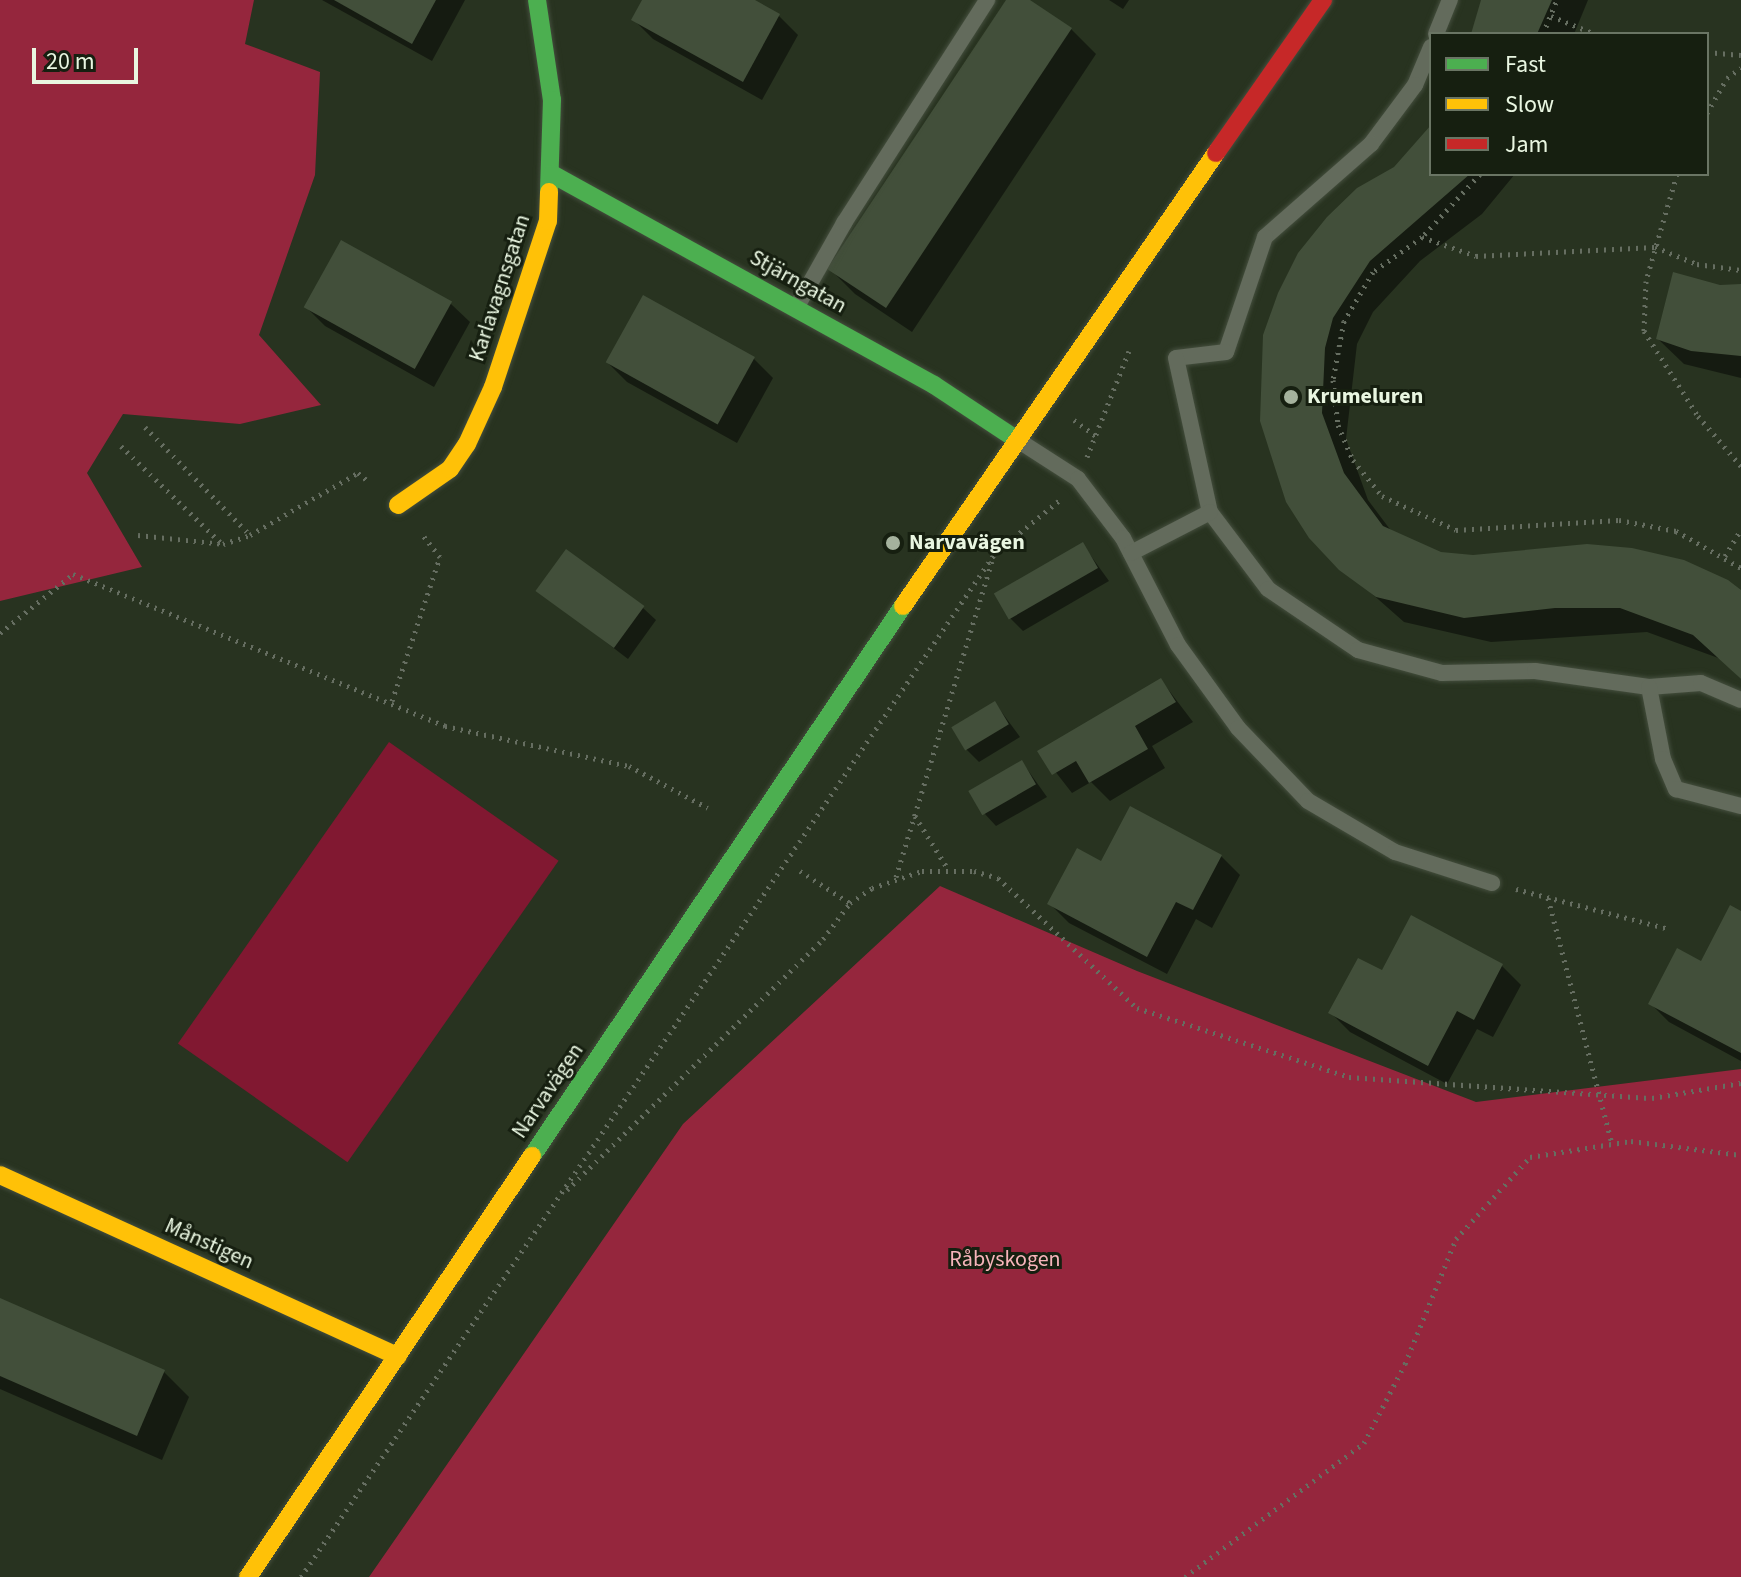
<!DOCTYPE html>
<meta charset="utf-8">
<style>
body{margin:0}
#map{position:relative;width:1741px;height:1577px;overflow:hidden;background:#283320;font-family:"Source Sans 3",sans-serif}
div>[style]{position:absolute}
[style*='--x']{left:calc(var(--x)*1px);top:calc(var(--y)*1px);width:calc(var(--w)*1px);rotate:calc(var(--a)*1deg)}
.green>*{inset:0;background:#811831;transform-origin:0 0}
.forest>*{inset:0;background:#95263d}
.shadow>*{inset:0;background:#0007}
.building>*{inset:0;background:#424f3a;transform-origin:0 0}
.path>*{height:5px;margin-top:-2.5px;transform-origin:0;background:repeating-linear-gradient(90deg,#666e61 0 2px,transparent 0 8px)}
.roads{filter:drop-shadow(0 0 2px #444e3d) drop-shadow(0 0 2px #444e3d)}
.lane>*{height:16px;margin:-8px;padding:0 8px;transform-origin:8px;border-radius:8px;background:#636b5c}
.fast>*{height:18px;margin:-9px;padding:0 9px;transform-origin:9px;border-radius:9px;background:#4caf50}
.slow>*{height:18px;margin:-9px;padding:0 9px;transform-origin:9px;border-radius:9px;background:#ffc107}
.jam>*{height:18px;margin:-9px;padding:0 9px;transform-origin:9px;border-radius:9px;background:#c62828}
.dots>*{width:22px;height:22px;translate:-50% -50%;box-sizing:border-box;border:4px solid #161f10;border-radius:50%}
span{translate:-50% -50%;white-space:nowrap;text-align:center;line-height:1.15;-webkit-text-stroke:6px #161f10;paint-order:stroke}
.street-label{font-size:22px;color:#e9f6e1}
.poi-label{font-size:22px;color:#e9f6e1;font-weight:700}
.left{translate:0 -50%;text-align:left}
.park-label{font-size:22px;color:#f7b4ba}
.legend{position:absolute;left:1429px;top:32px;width:280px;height:144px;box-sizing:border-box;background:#161f10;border:2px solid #6a7564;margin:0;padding:10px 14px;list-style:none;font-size:24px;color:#e9f6e1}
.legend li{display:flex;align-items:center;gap:16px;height:40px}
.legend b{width:40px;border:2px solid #6a7564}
.scale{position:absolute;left:32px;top:48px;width:106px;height:36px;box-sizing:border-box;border:4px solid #e9f6e1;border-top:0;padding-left:10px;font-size:24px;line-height:28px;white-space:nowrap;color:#e9f6e1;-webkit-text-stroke:6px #161f10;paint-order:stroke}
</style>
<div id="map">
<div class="green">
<div style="left:389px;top:742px;width:207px;height:368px;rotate:35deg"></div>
</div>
<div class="forest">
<div style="clip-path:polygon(0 0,254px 0,245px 44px,320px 72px,315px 175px,259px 335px,321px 405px,240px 424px,123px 414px,87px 473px,142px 567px,0 601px)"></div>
<div style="clip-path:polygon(940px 886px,1137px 971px,1476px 1102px,1741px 1069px,1741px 1577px,369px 1577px,683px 1124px)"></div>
</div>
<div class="shadow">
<div style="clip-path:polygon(322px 0,465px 0,432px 61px)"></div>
<div style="clip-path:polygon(644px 0,751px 0,779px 16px,798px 35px,762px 100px,653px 39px,634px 20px)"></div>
<div style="clip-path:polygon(1008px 0,1027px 0,1071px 29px,1096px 54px,912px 332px,855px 294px,830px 269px)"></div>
<div style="clip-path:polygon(1109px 0,1129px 0,1123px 9px)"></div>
<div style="clip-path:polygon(1483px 0,1588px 0,1574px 34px,1473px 34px)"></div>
<div style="clip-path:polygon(1431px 128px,1431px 174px,1515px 174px,1482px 214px,1420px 261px,1373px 312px,1357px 344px,1346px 439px,1368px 500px,1392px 532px,1441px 554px,1741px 593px,1741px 679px,1721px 659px,1647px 632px,1491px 642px,1404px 622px,1337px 563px,1262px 421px,1395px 169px)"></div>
<div style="clip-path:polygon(342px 243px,451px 304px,470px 322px,434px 387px,325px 326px,306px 307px)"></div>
<div style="clip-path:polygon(1741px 286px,1741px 378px,1684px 364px,1658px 339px,1720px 287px)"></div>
<div style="clip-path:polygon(754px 359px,773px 378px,737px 443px,627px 382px,608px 363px)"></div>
<div style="clip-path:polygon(1083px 545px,1109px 581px,1023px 631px,1010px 618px)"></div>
<div style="clip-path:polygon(539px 591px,643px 608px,656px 620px,628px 659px)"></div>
<div style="clip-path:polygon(1161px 680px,1193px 722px,1152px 746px,1165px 768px,1110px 801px,1091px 782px,1072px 793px,1040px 752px)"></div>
<div style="clip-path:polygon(995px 703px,1020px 737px,979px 762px,966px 749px)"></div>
<div style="clip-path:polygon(1022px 762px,1047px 797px,996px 826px,984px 813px)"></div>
<div style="clip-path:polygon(1221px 856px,1240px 875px,1212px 928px,1196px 919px,1167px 974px,1069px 923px,1050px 904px,1101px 864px)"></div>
<div style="clip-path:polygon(1741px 914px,1741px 1061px,1669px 1022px,1650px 1003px,1702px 964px)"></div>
<div style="clip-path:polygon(1412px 918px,1502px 966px,1521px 985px,1493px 1037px,1477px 1029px,1447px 1084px,1350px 1032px,1331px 1013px,1383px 973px)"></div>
<div style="clip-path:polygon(0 1300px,164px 1372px,189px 1397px,162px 1460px,0 1389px)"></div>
</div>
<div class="building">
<div style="clip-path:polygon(334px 0,436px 0,412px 44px)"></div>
<div style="clip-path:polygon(642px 0,755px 0,780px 14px,743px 82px,631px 20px)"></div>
<div style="clip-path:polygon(1006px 0,1030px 0,1072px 28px,886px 308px,827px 269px)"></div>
<div style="clip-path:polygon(1481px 0,1552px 0,1537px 34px,1471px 34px)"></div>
<div style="clip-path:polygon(1431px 125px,1431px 174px,1470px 174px,1370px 261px,1333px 318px,1325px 348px,1322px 413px,1344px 473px,1383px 526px,1441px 552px,1473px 555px,1587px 544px,1632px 548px,1684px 560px,1728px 580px,1741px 590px,1741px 679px,1693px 635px,1620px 608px,1555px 608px,1464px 618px,1376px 597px,1339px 570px,1309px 538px,1286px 502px,1260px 421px,1263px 335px,1278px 293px,1298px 253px,1327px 217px,1357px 188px,1394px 167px)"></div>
<div style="left:341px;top:240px;width:127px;height:77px;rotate:29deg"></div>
<div style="clip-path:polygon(1673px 272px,1720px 285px,1741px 284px,1741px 356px,1691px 351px,1656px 339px)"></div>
<div style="left:643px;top:295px;width:128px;height:77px;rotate:29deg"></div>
<div style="left:1083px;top:542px;width:30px;height:103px;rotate:60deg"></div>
<div style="left:566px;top:549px;width:97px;height:52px;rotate:36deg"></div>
<div style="clip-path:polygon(1161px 678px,1176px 702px,1135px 726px,1148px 749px,1089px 783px,1076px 761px,1052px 775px,1037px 751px)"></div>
<div style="left:995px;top:701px;width:27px;height:51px;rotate:59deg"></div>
<div style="left:1022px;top:760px;width:28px;height:62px;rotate:60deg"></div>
<div style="clip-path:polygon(1130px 806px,1222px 855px,1193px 910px,1176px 902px,1147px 957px,1047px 904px,1077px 848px,1101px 861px)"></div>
<div style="clip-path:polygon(1730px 905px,1741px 911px,1741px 1053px,1648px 1004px,1677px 948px,1701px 961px)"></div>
<div style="clip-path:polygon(1411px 915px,1503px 964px,1474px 1020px,1457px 1011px,1428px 1066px,1328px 1013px,1358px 958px,1382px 970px)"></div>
<div style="clip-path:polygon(0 1298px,165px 1370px,137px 1436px,0 1376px)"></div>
</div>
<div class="path">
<div style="--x:1551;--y:16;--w:48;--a:22.2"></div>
<div style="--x:1543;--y:34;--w:37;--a:-68"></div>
<div style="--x:1707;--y:52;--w:34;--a:5"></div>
<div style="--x:1707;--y:113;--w:40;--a:-60.3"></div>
<div style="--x:1727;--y:78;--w:17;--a:-36"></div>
<div style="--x:1480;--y:174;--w:86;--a:132.6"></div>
<div style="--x:1422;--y:237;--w:60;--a:144.5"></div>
<div style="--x:1373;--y:272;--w:57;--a:120.6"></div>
<div style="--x:1344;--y:321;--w:60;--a:100.6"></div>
<div style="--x:1333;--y:380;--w:45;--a:83.7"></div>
<div style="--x:1338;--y:425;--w:38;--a:67"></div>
<div style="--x:1353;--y:460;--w:46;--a:51.1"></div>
<div style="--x:1382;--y:496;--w:81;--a:24.7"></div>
<div style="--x:1456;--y:530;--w:163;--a:-3.5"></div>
<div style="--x:1619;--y:520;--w:58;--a:10.9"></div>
<div style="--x:1676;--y:531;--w:75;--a:29.6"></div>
<div style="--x:1677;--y:174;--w:111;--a:106.2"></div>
<div style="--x:1646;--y:281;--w:50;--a:92.3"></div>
<div style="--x:1644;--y:331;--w:101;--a:57.6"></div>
<div style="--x:1698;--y:416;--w:66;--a:49.3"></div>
<div style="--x:1422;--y:237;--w:57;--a:19.4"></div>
<div style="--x:1476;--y:256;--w:179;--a:-2.9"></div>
<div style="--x:1655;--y:247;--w:45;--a:22"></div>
<div style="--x:1697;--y:264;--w:44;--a:7.8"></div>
<div style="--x:1074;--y:420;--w:27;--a:36"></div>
<div style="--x:145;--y:427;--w:151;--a:45.8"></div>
<div style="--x:121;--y:446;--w:141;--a:44.1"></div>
<div style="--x:1087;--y:457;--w:114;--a:-68.4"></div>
<div style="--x:138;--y:535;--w:85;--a:6"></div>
<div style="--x:223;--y:544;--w:28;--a:-18"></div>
<div style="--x:250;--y:535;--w:125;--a:-29.9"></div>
<div style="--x:358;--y:473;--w:14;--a:39"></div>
<div style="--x:1725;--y:556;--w:31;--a:-59"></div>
<div style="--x:0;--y:633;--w:94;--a:-38.9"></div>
<div style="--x:73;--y:574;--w:402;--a:22.2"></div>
<div style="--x:445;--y:726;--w:188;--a:12.3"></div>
<div style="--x:629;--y:766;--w:89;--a:28"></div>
<div style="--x:392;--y:701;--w:152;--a:-71.6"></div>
<div style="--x:440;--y:557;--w:31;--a:-128"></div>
<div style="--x:915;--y:816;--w:62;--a:58.1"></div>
<div style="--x:800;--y:871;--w:59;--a:32.6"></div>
<div style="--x:896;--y:877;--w:330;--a:-73.1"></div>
<div style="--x:1516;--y:889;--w:159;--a:14.6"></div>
<div style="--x:1548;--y:898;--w:254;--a:75.4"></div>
<div style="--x:567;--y:1190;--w:359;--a:-44.4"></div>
<div style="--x:823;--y:939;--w:45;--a:-53.1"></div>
<div style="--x:850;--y:903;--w:27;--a:-34"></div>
<div style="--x:872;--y:888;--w:53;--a:-18.8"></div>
<div style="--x:922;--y:871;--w:52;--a:0"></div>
<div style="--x:974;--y:871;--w:25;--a:16"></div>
<div style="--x:998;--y:878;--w:190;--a:43.1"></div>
<div style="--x:1137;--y:1008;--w:223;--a:18"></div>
<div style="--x:1349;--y:1077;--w:304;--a:4"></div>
<div style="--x:1652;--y:1098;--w:90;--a:-9.6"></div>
<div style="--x:301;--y:1577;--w:1237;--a:-55.87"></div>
<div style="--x:995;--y:553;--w:85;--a:-39.3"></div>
<div style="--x:1185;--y:1577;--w:224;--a:-36.8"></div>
<div style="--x:1364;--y:1443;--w:89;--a:-62.6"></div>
<div style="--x:1405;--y:1364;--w:135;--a:-67.8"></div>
<div style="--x:1456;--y:1239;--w:110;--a:-47.9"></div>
<div style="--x:1530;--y:1157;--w:102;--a:-9"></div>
<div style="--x:1631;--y:1141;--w:111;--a:7.3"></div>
</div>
<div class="roads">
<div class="lane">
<div style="--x:1436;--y:34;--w:37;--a:-68"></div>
<div style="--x:1431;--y:47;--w:41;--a:112.8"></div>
<div style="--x:1415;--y:85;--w:74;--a:126.7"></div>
<div style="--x:1371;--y:144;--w:141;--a:138.7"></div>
<div style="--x:1265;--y:237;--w:121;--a:108.7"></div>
<div style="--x:1226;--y:352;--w:50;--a:173.2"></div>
<div style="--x:1176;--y:358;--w:158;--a:77.6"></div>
<div style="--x:1210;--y:512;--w:96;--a:53"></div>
<div style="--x:1268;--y:589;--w:109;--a:34.1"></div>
<div style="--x:1358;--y:650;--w:87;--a:15.3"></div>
<div style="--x:1442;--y:673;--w:93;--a:-1.2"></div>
<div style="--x:1535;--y:671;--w:115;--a:8"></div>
<div style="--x:1649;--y:687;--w:52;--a:-4.4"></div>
<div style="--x:1701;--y:683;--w:43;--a:23"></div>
<div style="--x:796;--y:308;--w:98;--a:-60.5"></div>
<div style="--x:844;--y:223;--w:265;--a:-57.3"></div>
<div style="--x:1016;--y:439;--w:74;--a:32.8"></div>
<div style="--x:1078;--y:479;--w:74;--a:52.7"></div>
<div style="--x:1123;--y:538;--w:120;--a:62.8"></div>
<div style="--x:1178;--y:645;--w:102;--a:54.1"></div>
<div style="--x:1238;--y:728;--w:101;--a:46.2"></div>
<div style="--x:1308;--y:801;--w:101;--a:30.4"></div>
<div style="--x:1395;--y:852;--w:102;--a:17.7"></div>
<div style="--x:1131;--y:553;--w:89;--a:-27.4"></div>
<div style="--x:1649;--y:687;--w:73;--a:79"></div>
<div style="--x:1663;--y:759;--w:33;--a:67"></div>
<div style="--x:1676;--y:789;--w:67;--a:14.7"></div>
</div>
<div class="fast">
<div style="--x:537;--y:0;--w:101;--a:81.5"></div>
<div style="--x:552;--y:100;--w:92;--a:91.9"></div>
<div style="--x:552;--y:174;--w:436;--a:28.9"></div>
<div style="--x:934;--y:385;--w:98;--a:33.4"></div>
<div style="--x:532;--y:1156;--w:663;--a:-56"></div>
</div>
<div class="slow">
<div style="--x:398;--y:505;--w:63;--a:-34.7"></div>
<div style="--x:450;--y:469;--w:30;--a:-56"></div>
<div style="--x:467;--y:444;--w:63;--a:-65.5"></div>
<div style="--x:493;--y:387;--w:175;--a:-71.7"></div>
<div style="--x:548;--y:221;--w:29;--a:-88"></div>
<div style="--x:903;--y:606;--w:551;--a:-55.36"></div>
<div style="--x:0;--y:1175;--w:437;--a:24.5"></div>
<div style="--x:248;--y:1577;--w:508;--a:-56"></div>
</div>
<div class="jam">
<div style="--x:1216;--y:153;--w:187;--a:-55"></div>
</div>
</div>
<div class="dots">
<div style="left:1291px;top:397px;background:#a5b29d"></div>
<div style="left:893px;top:543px;background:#a5b29d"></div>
</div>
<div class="street-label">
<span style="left:798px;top:282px;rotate:29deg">Stjärngatan</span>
<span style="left:500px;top:288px;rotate:-72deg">Karlavagnsgatan</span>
<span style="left:548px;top:1091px;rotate:-56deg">Narvavägen</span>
<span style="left:209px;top:1244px;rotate:24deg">Månstigen</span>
</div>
<div class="poi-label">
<span class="left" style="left:1307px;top:397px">Krumeluren</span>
<span class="left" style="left:909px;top:543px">Narvavägen</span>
</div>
<div class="park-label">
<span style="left:1005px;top:1260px">Råbyskogen</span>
</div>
<ul class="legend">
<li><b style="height:10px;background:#4caf50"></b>Fast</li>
<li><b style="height:10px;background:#ffc107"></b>Slow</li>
<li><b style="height:10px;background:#c62828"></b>Jam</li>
</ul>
<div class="scale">20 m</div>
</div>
